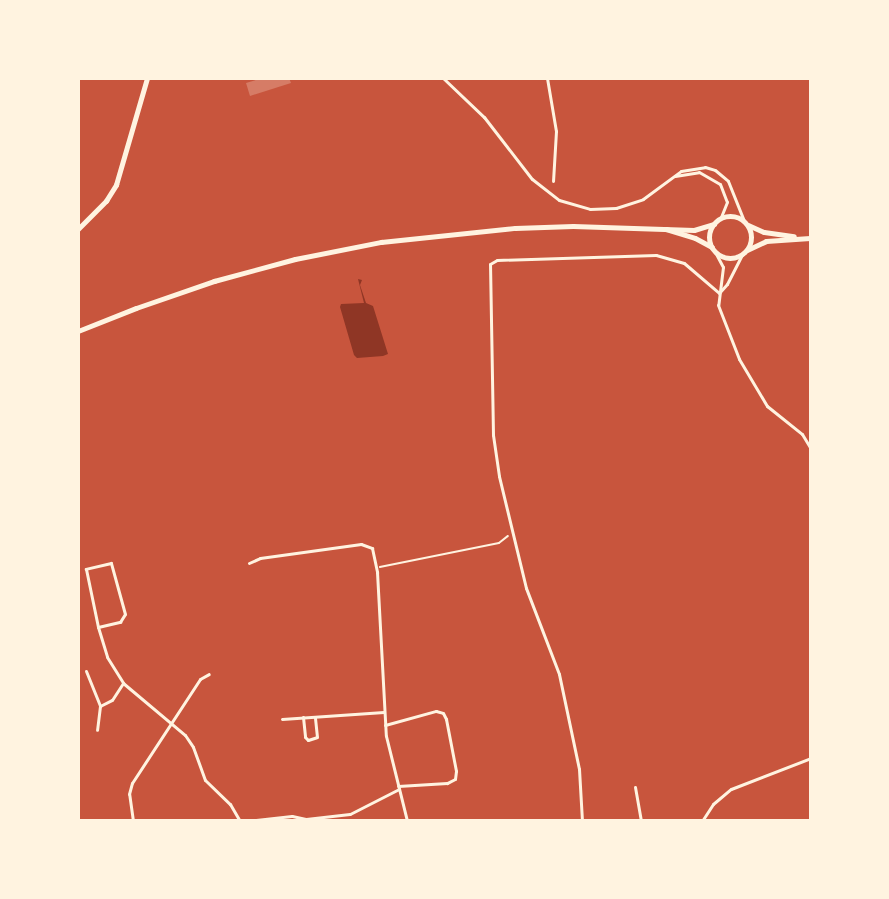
<!DOCTYPE html>
<style>
body{margin:0}
#map{position:relative;width:889px;height:899px;overflow:hidden;background:#c8553d;font-family:"Zilla Slab",serif}
div>[style]{position:absolute}
[style*='--x']{left:calc(var(--x)*1px);top:calc(var(--y)*1px);width:calc(var(--w)*1px);rotate:calc(var(--a)*1deg)}
.water>*{inset:0;background:#8f3625}
.building>*{inset:0;background:#d67c66}
.path>*{height:1.5px;margin:-0.75px;padding:0 0.75px;transform-origin:0.75px;border-radius:0.75px;background:#fff3e0}
.minor>*{height:3px;margin:-1.5px;padding:0 1.5px;transform-origin:1.5px;border-radius:1.5px;background:#fff3e0}
.secondary>*{height:4.5px;margin:-2.25px;padding:0 2.25px;transform-origin:2.25px;border-radius:2.25px;background:#fff3e0}
.primary>*{height:5px;margin:-2.5px;padding:0 2.5px;transform-origin:2.5px;border-radius:2.5px;background:#fff3e0}
.primary>.ring{margin:-2.5px;padding:0;box-sizing:content-box;background:none;border:5px solid #fff3e0;border-radius:50%}
span{translate:-50% -50%;white-space:nowrap;text-align:center;line-height:1.15;-webkit-text-stroke:6px #fff3e0;paint-order:stroke}
.frame{position:absolute;inset:0;border:80px solid #fff3e0;pointer-events:none}
</style>
<div id="map">
<div class="water">
<div style="clip-path:polygon(358px 279px,362px 280px,360px 285px,366px 303px,373px 306px,388px 354px,383px 356px,357px 358px,354px 355px,340px 307px,341px 304px,364px 303px)"></div>
</div>
<div class="building">
<div style="clip-path:polygon(262px 78px,289px 78px,291px 83px,250px 96px,246px 83px)"></div>
</div>
<div class="path">
<div style="--x:380;--y:567;--w:121;--a:-11.4"></div>
<div style="--x:499;--y:543;--w:11;--a:-38"></div>
</div>
<div class="minor">
<div style="--x:443;--y:78;--w:57;--a:43.6"></div>
<div style="--x:484;--y:117;--w:78;--a:52.3"></div>
<div style="--x:532;--y:179;--w:34;--a:38"></div>
<div style="--x:559;--y:200;--w:32;--a:16"></div>
<div style="--x:590;--y:209;--w:26;--a:-2"></div>
<div style="--x:616;--y:208;--w:28;--a:-18"></div>
<div style="--x:643;--y:199;--w:47;--a:-36.4"></div>
<div style="--x:681;--y:171;--w:24;--a:-9"></div>
<div style="--x:705;--y:167;--w:10;--a:17"></div>
<div style="--x:715;--y:170;--w:17;--a:40"></div>
<div style="--x:728;--y:181;--w:43;--a:68.2"></div>
<div style="--x:547;--y:78;--w:54;--a:80.4"></div>
<div style="--x:556;--y:131;--w:50;--a:93.4"></div>
<div style="--x:675;--y:176;--w:24;--a:-9"></div>
<div style="--x:699;--y:172;--w:24;--a:30"></div>
<div style="--x:720;--y:184;--w:19;--a:69"></div>
<div style="--x:727;--y:202;--w:18;--a:112"></div>
<div style="--x:715;--y:252;--w:17;--a:62"></div>
<div style="--x:723;--y:267;--w:38;--a:97"></div>
<div style="--x:718;--y:305;--w:58;--a:68.7"></div>
<div style="--x:739;--y:359;--w:55;--a:59.2"></div>
<div style="--x:767;--y:406;--w:45;--a:38.7"></div>
<div style="--x:802;--y:434;--w:17;--a:59"></div>
<div style="--x:719;--y:293;--w:12;--a:-48"></div>
<div style="--x:727;--y:284;--w:34;--a:-63"></div>
<div style="--x:249;--y:563;--w:12;--a:-24"></div>
<div style="--x:260;--y:558;--w:102;--a:-7.9"></div>
<div style="--x:361;--y:544;--w:12;--a:20"></div>
<div style="--x:372;--y:548;--w:25;--a:78"></div>
<div style="--x:377;--y:572;--w:164;--a:86.9"></div>
<div style="--x:386;--y:736;--w:88;--a:76.1"></div>
<div style="--x:98;--y:627;--w:23;--a:-13"></div>
<div style="--x:120;--y:622;--w:9;--a:-58"></div>
<div style="--x:125;--y:614;--w:53;--a:-105.4"></div>
<div style="--x:111;--y:563;--w:26;--a:167"></div>
<div style="--x:86;--y:569;--w:59;--a:78.3"></div>
<div style="--x:98;--y:627;--w:31;--a:73"></div>
<div style="--x:107;--y:657;--w:31;--a:58"></div>
<div style="--x:123;--y:683;--w:81;--a:40"></div>
<div style="--x:185;--y:735;--w:14;--a:56"></div>
<div style="--x:193;--y:747;--w:35;--a:70"></div>
<div style="--x:205;--y:780;--w:35;--a:44"></div>
<div style="--x:230;--y:804;--w:20;--a:60"></div>
<div style="--x:86;--y:671;--w:38;--a:68"></div>
<div style="--x:100;--y:706;--w:24;--a:97"></div>
<div style="--x:100;--y:706;--w:13;--a:-27"></div>
<div style="--x:112;--y:700;--w:20;--a:-57"></div>
<div style="--x:303;--y:717;--w:20;--a:84"></div>
<div style="--x:305;--y:737;--w:4;--a:45"></div>
<div style="--x:308;--y:740;--w:9;--a:-18"></div>
<div style="--x:317;--y:737;--w:20;--a:-96"></div>
<div style="--x:282;--y:719;--w:102;--a:-3.9"></div>
<div style="--x:385;--y:725;--w:53;--a:-15.4"></div>
<div style="--x:436;--y:711;--w:7;--a:16"></div>
<div style="--x:443;--y:713;--w:7;--a:63"></div>
<div style="--x:446;--y:719;--w:53;--a:79.1"></div>
<div style="--x:456;--y:771;--w:8;--a:97"></div>
<div style="--x:455;--y:779;--w:9;--a:153"></div>
<div style="--x:447;--y:783;--w:49;--a:176.5"></div>
<div style="--x:635;--y:787;--w:35;--a:80"></div>
<div style="--x:133;--y:821;--w:27;--a:-98"></div>
<div style="--x:129;--y:794;--w:11;--a:-75"></div>
<div style="--x:132;--y:783;--w:124;--a:-56.8"></div>
<div style="--x:200;--y:679;--w:10;--a:-29"></div>
<div style="--x:247;--y:821;--w:45;--a:-6.3"></div>
<div style="--x:292;--y:816;--w:14;--a:12"></div>
<div style="--x:306;--y:819;--w:44;--a:-6.5"></div>
<div style="--x:350;--y:814;--w:55;--a:-27"></div>
<div style="--x:582;--y:821;--w:52;--a:-93.3"></div>
<div style="--x:579;--y:769;--w:97;--a:-101.9"></div>
<div style="--x:559;--y:674;--w:92;--a:-111"></div>
<div style="--x:526;--y:588;--w:115;--a:-103.6"></div>
<div style="--x:499;--y:476;--w:41;--a:-98.3"></div>
<div style="--x:493;--y:435;--w:171;--a:-91"></div>
<div style="--x:490;--y:264;--w:8;--a:-30"></div>
<div style="--x:497;--y:260;--w:159;--a:-1.8"></div>
<div style="--x:656;--y:255;--w:29;--a:16"></div>
<div style="--x:684;--y:263;--w:46;--a:40.6"></div>
<div style="--x:702;--y:821;--w:20;--a:-57"></div>
<div style="--x:713;--y:804;--w:23;--a:-40"></div>
<div style="--x:731;--y:789;--w:86;--a:-21.2"></div>
</div>
<div class="secondary">
<div style="--x:78;--y:229;--w:40;--a:-45"></div>
<div style="--x:106;--y:201;--w:19;--a:-58"></div>
<div style="--x:116;--y:185;--w:111;--a:-73.8"></div>
</div>
<div class="primary">
<div class="ring" style="left:709px;top:216px;width:37px;height:37px"></div>
<div style="--x:748;--y:225;--w:17;--a:24"></div>
<div style="--x:764;--y:232;--w:30;--a:8"></div>
<div style="--x:666;--y:229;--w:30;--a:17"></div>
<div style="--x:695;--y:238;--w:19;--a:28"></div>
<div style="--x:747;--y:250;--w:21;--a:-25"></div>
<div style="--x:766;--y:241;--w:44;--a:-3.9"></div>
<div style="--x:78;--y:331;--w:62;--a:-21.6"></div>
<div style="--x:136;--y:308;--w:83;--a:-19.1"></div>
<div style="--x:214;--y:281;--w:84;--a:-15.2"></div>
<div style="--x:295;--y:259;--w:88;--a:-11.2"></div>
<div style="--x:381;--y:242;--w:135;--a:-6"></div>
<div style="--x:515;--y:228;--w:58;--a:-2"></div>
<div style="--x:573;--y:226;--w:121;--a:1.9"></div>
<div style="--x:694;--y:230;--w:21;--a:-17"></div>
</div>
<div class="frame"></div>
</div>
